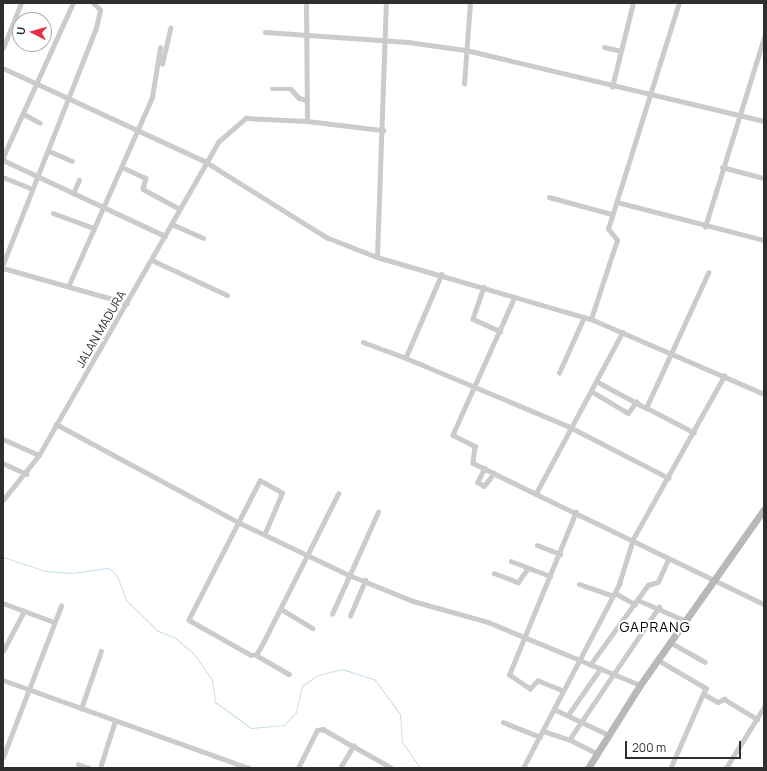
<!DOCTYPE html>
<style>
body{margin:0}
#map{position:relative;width:767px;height:771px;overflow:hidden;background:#fff;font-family:Manrope,sans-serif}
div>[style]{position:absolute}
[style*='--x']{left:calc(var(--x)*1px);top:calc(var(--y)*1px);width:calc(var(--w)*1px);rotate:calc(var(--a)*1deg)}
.stream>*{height:1px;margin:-0.5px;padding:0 0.5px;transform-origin:0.5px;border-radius:0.5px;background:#c8deea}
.street>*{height:4.5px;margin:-2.25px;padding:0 2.25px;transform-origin:2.25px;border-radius:2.25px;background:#cbcbcb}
.secondary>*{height:7px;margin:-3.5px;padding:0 3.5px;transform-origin:3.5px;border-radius:3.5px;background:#b8b8b8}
span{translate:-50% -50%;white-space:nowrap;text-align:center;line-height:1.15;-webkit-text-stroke:4px #fff;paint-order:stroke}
.street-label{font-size:12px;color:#2e2e2e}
.quarter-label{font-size:14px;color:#000;letter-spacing:1px}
.frame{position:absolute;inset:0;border:4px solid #2e2e2e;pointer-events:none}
.north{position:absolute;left:12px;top:12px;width:40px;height:40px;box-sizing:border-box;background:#fff;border:1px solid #ababab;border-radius:50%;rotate:276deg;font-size:11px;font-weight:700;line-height:16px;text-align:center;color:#2e2e2e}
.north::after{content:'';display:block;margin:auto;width:14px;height:18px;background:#e13346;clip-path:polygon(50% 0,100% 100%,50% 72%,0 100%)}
.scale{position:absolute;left:625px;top:741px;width:116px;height:18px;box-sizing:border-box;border:2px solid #2e2e2e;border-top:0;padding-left:5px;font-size:12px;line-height:14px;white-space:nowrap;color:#2e2e2e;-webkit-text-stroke:3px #fff;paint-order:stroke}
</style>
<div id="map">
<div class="stream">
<div style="--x:3;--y:557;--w:44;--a:18.4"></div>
<div style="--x:45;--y:571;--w:27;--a:4"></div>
<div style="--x:72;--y:573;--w:37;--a:-8"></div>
<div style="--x:109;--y:568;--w:11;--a:45"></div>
<div style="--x:117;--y:576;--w:26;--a:69"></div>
<div style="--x:126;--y:600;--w:45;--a:44.1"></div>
<div style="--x:158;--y:631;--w:17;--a:21"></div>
<div style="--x:174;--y:637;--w:26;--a:40"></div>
<div style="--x:194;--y:654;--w:32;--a:55"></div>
<div style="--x:212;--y:680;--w:22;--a:82"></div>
<div style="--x:215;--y:702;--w:44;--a:35.8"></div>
<div style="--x:251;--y:728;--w:33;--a:-5"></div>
<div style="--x:284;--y:725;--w:18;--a:-47"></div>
<div style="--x:296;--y:712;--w:27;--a:-77"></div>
<div style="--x:302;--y:686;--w:19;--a:-35"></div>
<div style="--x:318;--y:675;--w:25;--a:-14"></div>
<div style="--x:342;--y:669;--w:35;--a:18"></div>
<div style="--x:375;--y:680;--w:42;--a:53.7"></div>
<div style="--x:400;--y:714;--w:28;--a:86"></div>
<div style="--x:402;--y:742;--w:32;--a:55"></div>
</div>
<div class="street">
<div style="--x:265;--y:32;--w:143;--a:4"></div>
<div style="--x:408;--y:42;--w:59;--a:7.9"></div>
<div style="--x:466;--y:50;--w:306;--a:13.4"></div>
<div style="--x:604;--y:47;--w:17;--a:13"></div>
<div style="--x:3;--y:48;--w:48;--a:-68.2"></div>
<div style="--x:162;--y:64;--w:37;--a:-77"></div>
<div style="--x:3;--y:68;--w:224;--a:24.8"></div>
<div style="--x:206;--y:162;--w:142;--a:32"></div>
<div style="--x:326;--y:237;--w:55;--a:21.4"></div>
<div style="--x:377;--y:257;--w:223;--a:16.2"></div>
<div style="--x:591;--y:319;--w:189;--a:23.4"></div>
<div style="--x:464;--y:84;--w:81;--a:-85.8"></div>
<div style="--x:612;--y:87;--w:87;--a:-76"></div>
<div style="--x:272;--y:89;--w:19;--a:0"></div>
<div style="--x:291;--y:89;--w:12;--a:48"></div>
<div style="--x:299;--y:98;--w:8;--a:14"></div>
<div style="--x:24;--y:114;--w:18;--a:29"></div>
<div style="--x:307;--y:121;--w:77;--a:6.8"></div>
<div style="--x:49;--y:151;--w:25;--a:23"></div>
<div style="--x:3;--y:157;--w:169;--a:-65.6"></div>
<div style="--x:3;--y:160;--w:179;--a:25.1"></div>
<div style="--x:122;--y:167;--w:26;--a:25"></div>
<div style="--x:146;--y:178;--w:11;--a:105"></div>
<div style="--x:143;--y:189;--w:42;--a:28.4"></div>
<div style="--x:722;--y:167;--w:43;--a:14.7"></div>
<div style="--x:3;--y:177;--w:31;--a:22"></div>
<div style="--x:73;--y:194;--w:15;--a:-67"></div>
<div style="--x:549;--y:197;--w:65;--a:15.1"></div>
<div style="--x:617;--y:202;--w:152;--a:14.5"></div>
<div style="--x:53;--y:213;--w:44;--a:20.1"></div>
<div style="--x:172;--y:224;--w:34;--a:24"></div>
<div style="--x:705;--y:227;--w:199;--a:-72.7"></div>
<div style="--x:377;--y:257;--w:254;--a:-88"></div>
<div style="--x:152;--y:260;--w:83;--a:25"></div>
<div style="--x:3;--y:264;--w:254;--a:-68.5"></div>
<div style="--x:96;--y:28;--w:18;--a:-77"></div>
<div style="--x:100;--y:10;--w:10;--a:-135"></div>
<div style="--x:3;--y:268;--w:129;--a:15.8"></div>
<div style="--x:442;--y:274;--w:91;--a:113.2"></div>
<div style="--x:406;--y:358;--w:178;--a:22.8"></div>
<div style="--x:570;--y:427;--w:111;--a:27.3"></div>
<div style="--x:68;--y:287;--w:208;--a:-66.1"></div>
<div style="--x:152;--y:97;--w:50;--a:-80.7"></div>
<div style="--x:484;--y:287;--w:34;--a:109"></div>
<div style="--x:473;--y:319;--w:30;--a:24"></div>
<div style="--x:515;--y:297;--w:151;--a:114.2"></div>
<div style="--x:453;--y:435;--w:25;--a:27"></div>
<div style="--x:475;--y:446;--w:17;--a:97"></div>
<div style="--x:473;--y:463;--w:70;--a:26.2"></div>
<div style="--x:591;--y:319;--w:83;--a:-71.8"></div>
<div style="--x:617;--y:240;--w:14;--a:-129"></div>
<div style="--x:608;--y:229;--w:237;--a:-72.6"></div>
<div style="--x:623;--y:332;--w:184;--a:118.2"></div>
<div style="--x:536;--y:494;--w:253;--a:25.8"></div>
<div style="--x:363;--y:342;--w:46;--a:20.4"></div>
<div style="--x:559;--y:373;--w:61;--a:-65.9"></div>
<div style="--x:596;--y:381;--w:57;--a:28.4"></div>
<div style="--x:591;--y:391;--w:43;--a:30.7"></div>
<div style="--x:628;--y:413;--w:14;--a:-54"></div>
<div style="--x:56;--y:424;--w:207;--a:28.3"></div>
<div style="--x:238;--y:522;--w:123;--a:25.5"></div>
<div style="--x:349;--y:575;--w:69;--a:22.1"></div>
<div style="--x:413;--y:601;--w:78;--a:15.6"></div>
<div style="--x:488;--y:622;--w:165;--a:22.5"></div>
<div style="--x:694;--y:433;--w:54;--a:-152.5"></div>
<div style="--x:646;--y:408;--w:149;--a:-65.3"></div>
<div style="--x:3;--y:439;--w:39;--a:24"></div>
<div style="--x:3;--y:463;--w:26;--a:25"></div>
<div style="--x:485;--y:468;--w:16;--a:117"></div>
<div style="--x:478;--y:482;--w:7;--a:34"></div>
<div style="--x:484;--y:486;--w:16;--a:-52"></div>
<div style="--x:3;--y:500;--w:58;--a:-51.3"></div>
<div style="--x:39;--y:455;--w:361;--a:-60.2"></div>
<div style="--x:218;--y:142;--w:37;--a:-41"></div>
<div style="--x:246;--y:118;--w:61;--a:2.8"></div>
<div style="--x:307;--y:121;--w:118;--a:-90.5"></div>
<div style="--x:265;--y:533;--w:43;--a:-67"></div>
<div style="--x:282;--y:493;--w:25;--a:-151"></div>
<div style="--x:260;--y:481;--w:156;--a:117.1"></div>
<div style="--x:189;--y:620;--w:71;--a:29.4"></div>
<div style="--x:251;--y:655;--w:5;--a:0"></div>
<div style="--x:256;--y:655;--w:16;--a:-60"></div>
<div style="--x:264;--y:641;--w:165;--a:-63.3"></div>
<div style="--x:537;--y:545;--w:25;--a:21"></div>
<div style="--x:511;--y:561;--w:42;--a:21"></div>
<div style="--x:494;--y:573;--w:26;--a:21"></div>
<div style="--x:518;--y:582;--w:17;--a:-54"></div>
<div style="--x:579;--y:584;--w:36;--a:19"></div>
<div style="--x:615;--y:593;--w:23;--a:29"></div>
<div style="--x:638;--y:600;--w:52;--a:23.6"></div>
<div style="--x:3;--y:603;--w:54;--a:20.4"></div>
<div style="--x:281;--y:609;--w:37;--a:31"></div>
<div style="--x:332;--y:614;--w:112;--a:-65.7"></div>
<div style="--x:350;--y:616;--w:39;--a:-67"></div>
<div style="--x:670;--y:642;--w:40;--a:29.7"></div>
<div style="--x:3;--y:651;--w:45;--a:-62.3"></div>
<div style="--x:256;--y:655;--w:38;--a:30"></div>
<div style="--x:658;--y:660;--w:56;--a:30.3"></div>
<div style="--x:706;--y:688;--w:87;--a:113.6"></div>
<div style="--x:590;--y:665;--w:99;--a:-54.1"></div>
<div style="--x:648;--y:585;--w:10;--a:-17"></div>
<div style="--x:658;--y:582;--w:24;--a:-66"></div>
<div style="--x:3;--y:680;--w:261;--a:19.7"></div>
<div style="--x:563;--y:691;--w:27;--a:-158"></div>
<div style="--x:538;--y:681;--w:11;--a:135"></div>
<div style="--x:530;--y:689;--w:25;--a:-146"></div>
<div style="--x:509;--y:675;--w:176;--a:-67.7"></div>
<div style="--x:704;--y:694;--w:16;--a:30"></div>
<div style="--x:718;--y:702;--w:7;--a:-27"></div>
<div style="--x:724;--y:699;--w:39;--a:31"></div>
<div style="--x:81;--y:709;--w:61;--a:-71"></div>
<div style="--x:554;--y:709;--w:61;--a:25.3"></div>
<div style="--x:568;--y:715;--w:56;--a:-55.2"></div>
<div style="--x:503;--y:722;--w:40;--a:22"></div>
<div style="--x:543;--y:731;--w:28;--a:18"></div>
<div style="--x:597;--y:754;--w:30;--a:-153"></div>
<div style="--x:570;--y:740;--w:3;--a:-72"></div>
<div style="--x:571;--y:737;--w:157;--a:-55.9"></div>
<div style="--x:3;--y:757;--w:162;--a:-69"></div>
<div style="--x:78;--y:764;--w:12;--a:20"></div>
<div style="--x:100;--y:768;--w:49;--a:-72.3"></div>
<div style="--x:298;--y:768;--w:42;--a:-63.4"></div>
<div style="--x:317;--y:730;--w:6;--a:-9"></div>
<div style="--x:323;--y:729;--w:34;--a:30"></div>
<div style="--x:340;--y:768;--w:26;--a:-59"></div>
<div style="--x:353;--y:746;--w:45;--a:29.4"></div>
<div style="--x:523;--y:768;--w:208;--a:-62.4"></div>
<div style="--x:619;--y:584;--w:47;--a:-72.7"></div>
<div style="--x:633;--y:539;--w:187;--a:-60.8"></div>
<div style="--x:726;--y:768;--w:72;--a:-58.1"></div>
</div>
<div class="secondary">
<div style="--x:588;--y:768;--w:98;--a:-57.9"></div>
<div style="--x:640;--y:685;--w:215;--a:-54.8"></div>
</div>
<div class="street-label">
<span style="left:101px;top:329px;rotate:-60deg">JALAN MADURA</span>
</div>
<div class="quarter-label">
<span style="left:655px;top:627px">GAPRANG</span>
</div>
<div class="frame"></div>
<div class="north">U</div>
<div class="scale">200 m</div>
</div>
